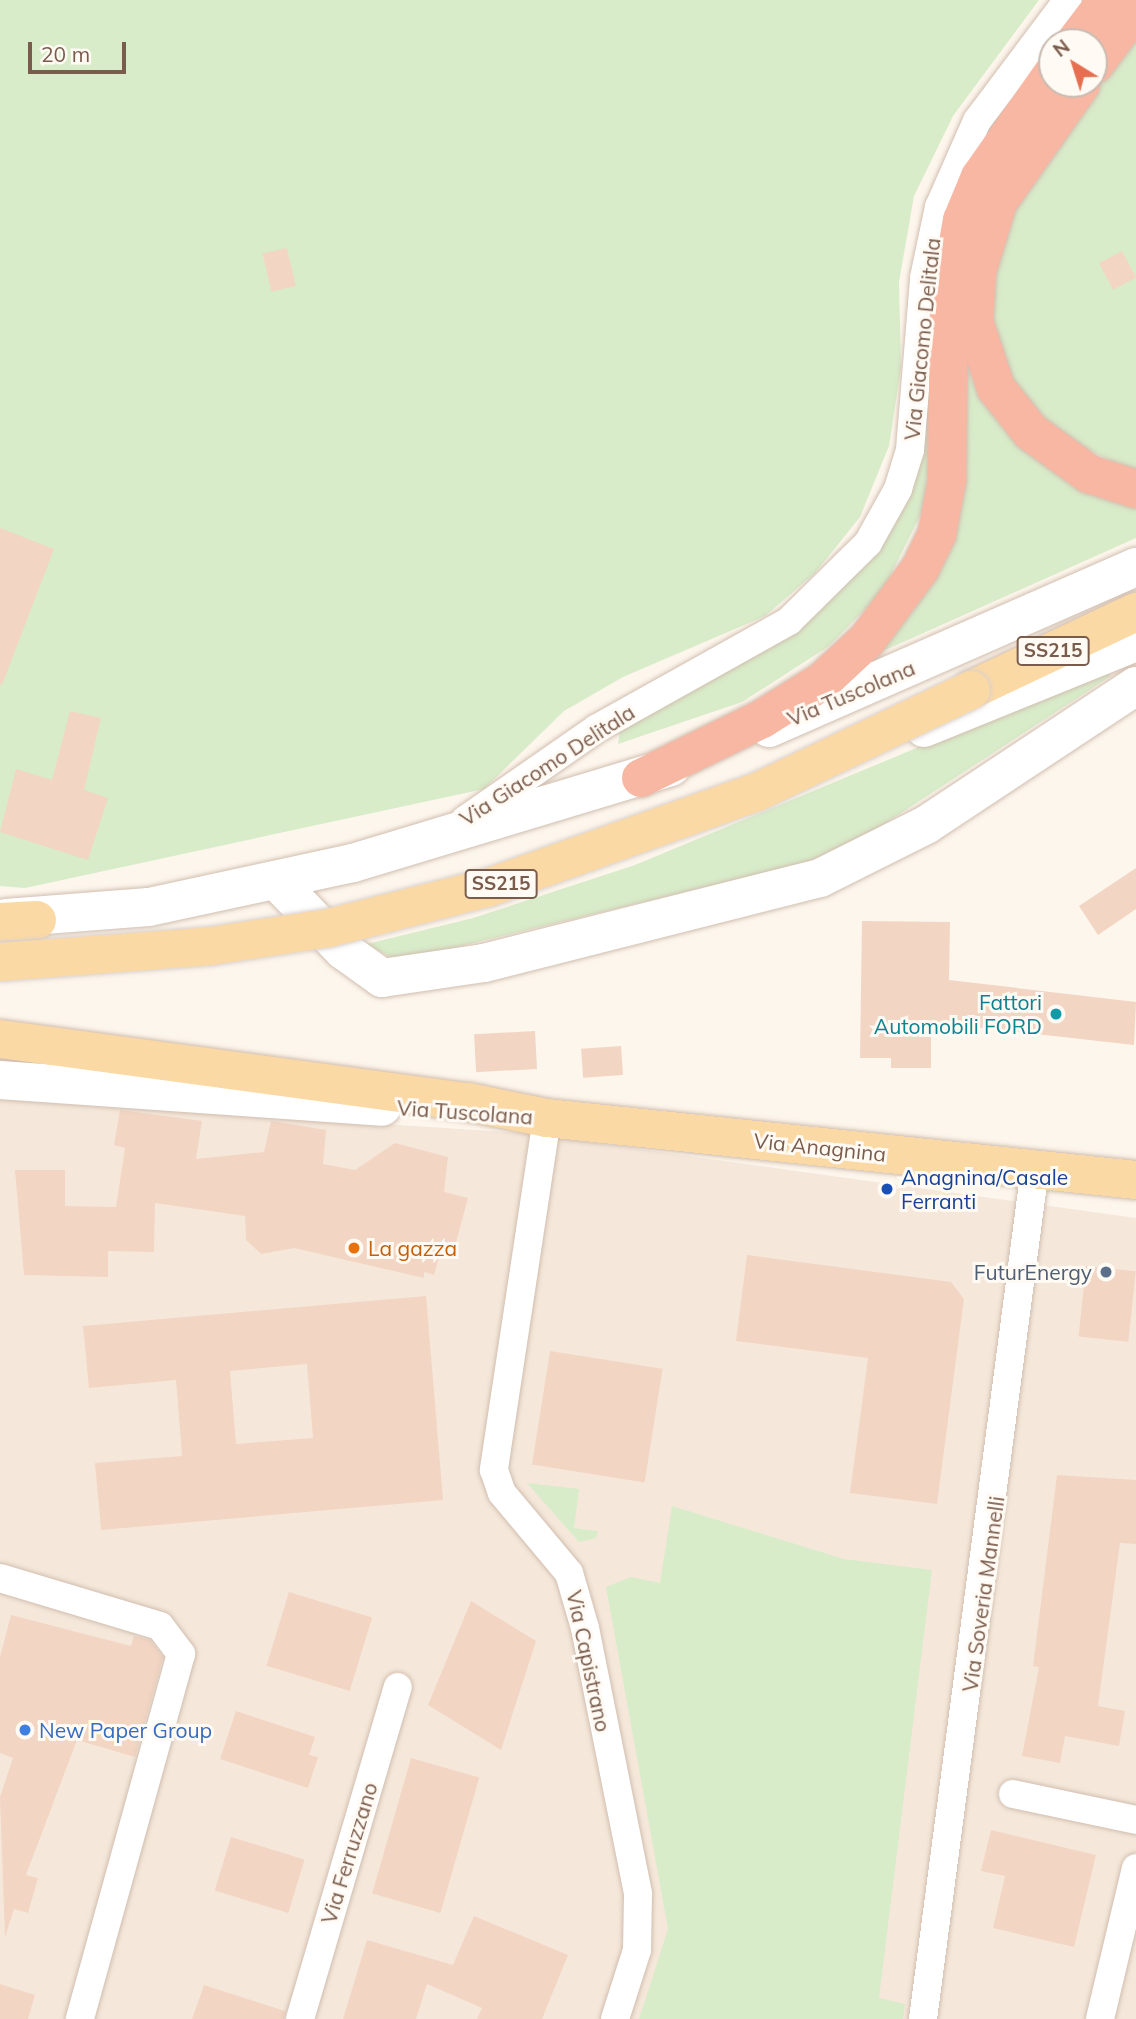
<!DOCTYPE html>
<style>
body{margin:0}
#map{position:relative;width:1136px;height:2019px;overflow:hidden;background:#fdf6ec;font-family:Mulish,sans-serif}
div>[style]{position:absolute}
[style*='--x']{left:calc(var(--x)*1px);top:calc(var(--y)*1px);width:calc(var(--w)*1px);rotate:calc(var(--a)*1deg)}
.residential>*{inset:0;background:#f5e8da}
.green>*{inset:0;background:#d8ecc9}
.building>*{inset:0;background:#f3d5c3;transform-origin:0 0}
.roads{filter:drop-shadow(0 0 2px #d1beb0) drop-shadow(0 0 2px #d1beb0)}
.street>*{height:28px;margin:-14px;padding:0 14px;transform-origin:14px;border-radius:14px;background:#fff}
.secondary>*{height:38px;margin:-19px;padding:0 19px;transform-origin:19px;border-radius:19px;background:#fff}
.primary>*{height:38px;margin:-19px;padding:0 19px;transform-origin:19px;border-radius:19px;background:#fbd9a5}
.highway>*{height:38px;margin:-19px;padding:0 19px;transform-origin:19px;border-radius:19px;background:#f7b7a3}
.bridges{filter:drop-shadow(0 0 2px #dad1cd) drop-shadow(0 0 2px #dad1cd)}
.primary-bridge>*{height:38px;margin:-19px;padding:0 19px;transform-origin:19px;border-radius:19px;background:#fbd9a5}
.dots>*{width:19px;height:19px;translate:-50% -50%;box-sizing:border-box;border:4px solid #fffaf3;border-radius:50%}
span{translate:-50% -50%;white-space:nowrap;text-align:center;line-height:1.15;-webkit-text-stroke:6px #fffaf3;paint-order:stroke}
.shield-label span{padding:2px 5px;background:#fffaf3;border:2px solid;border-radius:5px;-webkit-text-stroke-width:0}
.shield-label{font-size:19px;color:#7a5c4d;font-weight:700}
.street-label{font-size:21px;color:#7a5c4d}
.culture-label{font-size:21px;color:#0d838f}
.right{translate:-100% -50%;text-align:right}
.transit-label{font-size:21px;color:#164399}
.left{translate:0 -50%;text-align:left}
.food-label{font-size:21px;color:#c56008}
.service-label{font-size:21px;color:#4e5e75}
.shop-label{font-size:21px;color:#366cbe}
.north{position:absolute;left:1038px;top:28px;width:70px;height:70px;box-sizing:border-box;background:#fffaf3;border:2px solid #cabbb1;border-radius:50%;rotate:322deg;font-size:19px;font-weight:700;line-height:28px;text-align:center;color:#7a5c4d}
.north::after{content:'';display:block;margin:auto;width:24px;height:32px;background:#e76f51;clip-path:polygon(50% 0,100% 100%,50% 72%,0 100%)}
.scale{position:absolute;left:28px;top:42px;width:98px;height:32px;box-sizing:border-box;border:4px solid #7a5c4d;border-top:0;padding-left:9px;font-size:21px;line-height:24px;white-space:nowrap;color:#7a5c4d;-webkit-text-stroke:5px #fffaf3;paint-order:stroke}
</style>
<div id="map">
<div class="residential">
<div style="clip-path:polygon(0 1099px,523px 1133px,1136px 1218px,1136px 2019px,0 2019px)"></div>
</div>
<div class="green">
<div style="clip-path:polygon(0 0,1039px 0,953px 116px,914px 196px,899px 282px,901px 368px,889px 446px,860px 517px,815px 573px,765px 616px,623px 677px,564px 711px,484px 789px,25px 888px,0 886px)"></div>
<div style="clip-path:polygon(1136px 15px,1136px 474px,1060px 435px,1014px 390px,983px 294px,1032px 159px)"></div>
<div style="clip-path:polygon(928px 341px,934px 435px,923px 510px,882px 592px,829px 646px,742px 702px,618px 744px,620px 731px,807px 621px,860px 569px)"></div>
<div style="clip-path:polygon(963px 359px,978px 391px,1043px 464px,1136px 501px,1136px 538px,872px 656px,908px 604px)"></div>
<div style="clip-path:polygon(1104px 670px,1111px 676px,872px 832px,810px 862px,420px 956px,395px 960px,367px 944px,473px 918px,635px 865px)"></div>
<div style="clip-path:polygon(527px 1483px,579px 1489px,574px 1528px,598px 1531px,596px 1538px,579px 1542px)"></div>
<div style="clip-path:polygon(672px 1506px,844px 1559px,932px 1570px,879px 1998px,905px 2004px,903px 2019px,639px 2019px,668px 1929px,606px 1587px,631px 1577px,660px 1583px)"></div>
</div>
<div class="building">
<div style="left:287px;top:248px;width:39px;height:25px;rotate:77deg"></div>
<div style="left:1122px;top:251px;width:30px;height:26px;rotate:62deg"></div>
<div style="clip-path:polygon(0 528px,54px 549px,2px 685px,0 684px)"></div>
<div style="clip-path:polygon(70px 711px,101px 718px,84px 790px,108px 798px,88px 860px,0 832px,16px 769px,52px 780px)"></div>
<div style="clip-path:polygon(1136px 868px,1136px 909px,1098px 935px,1079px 906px)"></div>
<div style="clip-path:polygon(862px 921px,950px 922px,949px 980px,1136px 1002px,1134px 1045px,948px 1024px,948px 1035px,931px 1035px,931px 1068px,891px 1068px,891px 1058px,860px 1058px)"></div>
<div style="left:535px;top:1031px;width:38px;height:61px;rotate:87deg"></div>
<div style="left:621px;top:1046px;width:29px;height:40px;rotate:86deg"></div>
<div style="clip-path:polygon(120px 1110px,202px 1121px,196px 1159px,264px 1152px,271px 1121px,326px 1130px,323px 1164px,355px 1170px,395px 1143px,448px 1157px,444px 1192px,468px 1198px,455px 1246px,443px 1242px,434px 1275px,424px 1272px,424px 1278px,294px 1248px,261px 1254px,246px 1240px,245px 1216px,155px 1203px,154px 1252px,108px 1251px,108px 1277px,24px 1275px,15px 1170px,65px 1170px,65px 1206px,116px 1207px,125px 1148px,114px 1145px)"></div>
<div style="clip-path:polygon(747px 1255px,951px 1282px,964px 1299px,937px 1504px,850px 1493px,868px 1358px,736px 1341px)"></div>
<div style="left:1086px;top:1266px;width:50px;height:71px;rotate:6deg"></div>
<div style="clip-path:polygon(evenodd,426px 1296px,443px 1500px,101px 1530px,95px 1463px,182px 1456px,176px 1380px,89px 1388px,83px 1326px,426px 1296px,307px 1364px,313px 1438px,236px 1444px,230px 1371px,307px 1364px)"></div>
<div style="left:550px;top:1351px;width:114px;height:115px;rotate:9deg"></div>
<div style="clip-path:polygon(1057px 1475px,1136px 1480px,1136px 1544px,1120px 1543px,1098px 1706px,1125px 1711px,1119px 1746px,1065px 1736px,1060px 1763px,1022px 1756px,1039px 1667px,1033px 1666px)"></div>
<div style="left:289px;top:1592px;width:87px;height:77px;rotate:17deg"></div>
<div style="clip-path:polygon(471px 1601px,536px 1641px,501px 1750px,428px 1705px)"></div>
<div style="clip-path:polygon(11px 1615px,131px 1646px,134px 1636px,150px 1640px,163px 1657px,135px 1757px,77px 1740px,26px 1875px,38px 1878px,28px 1913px,14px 1909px,5px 1937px,0 1797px,13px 1758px,0 1753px,0 1657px)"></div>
<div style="clip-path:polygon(236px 1711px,315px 1737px,309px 1755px,318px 1757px,308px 1788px,220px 1759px)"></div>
<div style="left:411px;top:1758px;width:71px;height:141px;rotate:16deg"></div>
<div style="clip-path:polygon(991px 1830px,1096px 1855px,1074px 1947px,993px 1928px,1005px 1876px,981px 1871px)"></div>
<div style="left:231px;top:1837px;width:77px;height:56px;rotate:17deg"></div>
<div style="clip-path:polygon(474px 1916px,568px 1955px,542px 2019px,477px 2019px,482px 2008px,427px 1984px,416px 2019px,343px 2019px,367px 1940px,453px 1965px)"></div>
<div style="clip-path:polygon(0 1984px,35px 1995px,28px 2019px,0 2019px)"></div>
<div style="clip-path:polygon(204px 1985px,285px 2011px,284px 2019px,192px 2019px)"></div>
</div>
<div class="roads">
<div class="street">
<div style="--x:465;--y:820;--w:160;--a:-34.8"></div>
<div style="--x:596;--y:729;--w:221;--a:-29.2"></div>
<div style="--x:789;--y:621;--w:111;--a:-44.6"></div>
<div style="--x:868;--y:543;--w:62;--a:-60.9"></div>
<div style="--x:898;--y:489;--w:41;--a:-72.9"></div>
<div style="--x:910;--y:450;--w:173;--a:-85.3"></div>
<div style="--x:924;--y:278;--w:73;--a:-78.1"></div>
<div style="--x:939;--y:207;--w:94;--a:-66.2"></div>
<div style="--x:977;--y:121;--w:151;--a:-53.1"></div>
<div style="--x:547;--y:1118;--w:356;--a:98.6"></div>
<div style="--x:494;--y:1470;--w:24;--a:71"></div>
<div style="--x:502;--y:1493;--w:104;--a:50.1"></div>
<div style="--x:569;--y:1573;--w:57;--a:73.8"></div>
<div style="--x:585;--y:1628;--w:271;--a:78.7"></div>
<div style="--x:638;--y:1894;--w:56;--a:91"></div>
<div style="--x:637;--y:1950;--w:72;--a:107.7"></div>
<div style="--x:0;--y:1578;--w:167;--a:16.7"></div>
<div style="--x:160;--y:1626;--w:35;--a:53"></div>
<div style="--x:181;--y:1654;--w:379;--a:105.5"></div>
<div style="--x:1013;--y:1794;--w:126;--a:11.9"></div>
<div style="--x:300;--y:2019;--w:346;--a:-73.6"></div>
<div style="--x:923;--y:2019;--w:858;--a:-82.5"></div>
<div style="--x:1100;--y:2019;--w:155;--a:-76.6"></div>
</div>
<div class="secondary">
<div style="--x:769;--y:728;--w:401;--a:-23.7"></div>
<div style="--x:924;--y:728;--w:229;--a:-22.1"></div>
<div style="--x:276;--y:880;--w:97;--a:46.3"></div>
<div style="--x:343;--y:950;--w:48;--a:35.7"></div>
<div style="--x:382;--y:978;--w:103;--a:-8.4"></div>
<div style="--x:484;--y:963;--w:347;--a:-14.2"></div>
<div style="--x:820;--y:878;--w:119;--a:-26.6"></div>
<div style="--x:926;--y:825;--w:252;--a:-33.5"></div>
<div style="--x:6;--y:918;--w:143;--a:-4.4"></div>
<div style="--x:149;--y:907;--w:209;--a:-12.2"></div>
<div style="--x:353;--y:863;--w:332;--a:-16.8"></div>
<div style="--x:0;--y:1080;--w:383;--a:4"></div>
</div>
<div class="primary">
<div style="--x:971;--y:690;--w:183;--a:-25.3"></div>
<div style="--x:0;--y:922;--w:37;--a:-3"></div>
<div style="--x:0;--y:1039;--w:472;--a:7.7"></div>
<div style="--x:468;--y:1102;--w:81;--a:11.4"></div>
<div style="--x:547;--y:1118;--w:592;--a:6.01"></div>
</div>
<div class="highway">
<div style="--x:1075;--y:42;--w:53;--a:-52.7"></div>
<div style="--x:1094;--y:65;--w:70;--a:-53.1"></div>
<div style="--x:1081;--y:84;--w:144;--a:125.1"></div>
<div style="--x:998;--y:202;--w:72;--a:106.9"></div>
<div style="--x:977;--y:271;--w:51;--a:93.4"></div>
<div style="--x:974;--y:322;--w:70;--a:71.6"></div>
<div style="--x:996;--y:388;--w:56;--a:51.5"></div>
<div style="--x:1031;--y:432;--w:72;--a:35.9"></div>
<div style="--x:1089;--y:474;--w:49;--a:17.7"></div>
<div style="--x:641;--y:778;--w:135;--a:-26"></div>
<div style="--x:762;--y:719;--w:72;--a:-31.9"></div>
<div style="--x:823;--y:681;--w:60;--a:-43"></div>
<div style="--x:867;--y:640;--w:89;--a:-53.3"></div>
<div style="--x:920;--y:569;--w:39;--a:-64"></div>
<div style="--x:937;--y:534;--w:55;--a:-79.5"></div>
<div style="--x:947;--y:480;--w:187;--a:-89.4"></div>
<div style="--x:949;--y:293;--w:74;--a:-79.9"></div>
<div style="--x:962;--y:220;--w:47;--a:-67.3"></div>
<div style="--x:980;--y:177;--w:126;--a:-55"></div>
</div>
</div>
<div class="bridges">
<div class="primary-bridge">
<div style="--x:0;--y:962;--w:212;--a:-4.3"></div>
<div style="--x:211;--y:946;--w:119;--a:-8.7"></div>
<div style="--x:329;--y:928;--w:166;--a:-14.3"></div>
<div style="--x:490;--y:887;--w:283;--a:-19.6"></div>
<div style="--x:757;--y:792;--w:237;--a:-25.5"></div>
</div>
</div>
<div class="dots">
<div style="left:1056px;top:1014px;background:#0f9aa8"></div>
<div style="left:887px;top:1189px;background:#1a4fb4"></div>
<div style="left:354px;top:1248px;background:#e8710a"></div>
<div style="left:1106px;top:1272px;background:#5c6f8a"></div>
<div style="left:25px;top:1730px;background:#3f7fe0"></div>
</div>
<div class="shield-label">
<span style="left:1053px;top:651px">SS215</span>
<span style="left:501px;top:884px">SS215</span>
</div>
<div class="street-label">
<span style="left:922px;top:339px;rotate:-84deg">Via Giacomo Delitala</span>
<span style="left:851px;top:693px;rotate:-23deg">Via Tuscolana</span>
<span style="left:547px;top:765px;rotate:-33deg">Via Giacomo Delitala</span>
<span style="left:465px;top:1112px;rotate:4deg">Via Tuscolana</span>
<span style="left:820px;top:1147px;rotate:6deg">Via Anagnina</span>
<span style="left:983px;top:1594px;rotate:-82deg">Via Soveria Mannelli</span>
<span style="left:589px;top:1661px;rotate:78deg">Via Capistrano</span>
<span style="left:349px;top:1853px;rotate:-73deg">Via Ferruzzano</span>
</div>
<div class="culture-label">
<span class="right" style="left:1042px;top:1014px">Fattori<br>Automobili FORD</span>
</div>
<div class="transit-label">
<span class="left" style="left:901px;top:1189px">Anagnina/Casale<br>Ferranti</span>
</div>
<div class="food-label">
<span class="left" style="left:368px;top:1248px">La gazza</span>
</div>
<div class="service-label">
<span class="right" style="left:1092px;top:1272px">FuturEnergy</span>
</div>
<div class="shop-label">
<span class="left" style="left:39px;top:1730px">New Paper Group</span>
</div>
<div class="north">N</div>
<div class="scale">20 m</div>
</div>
